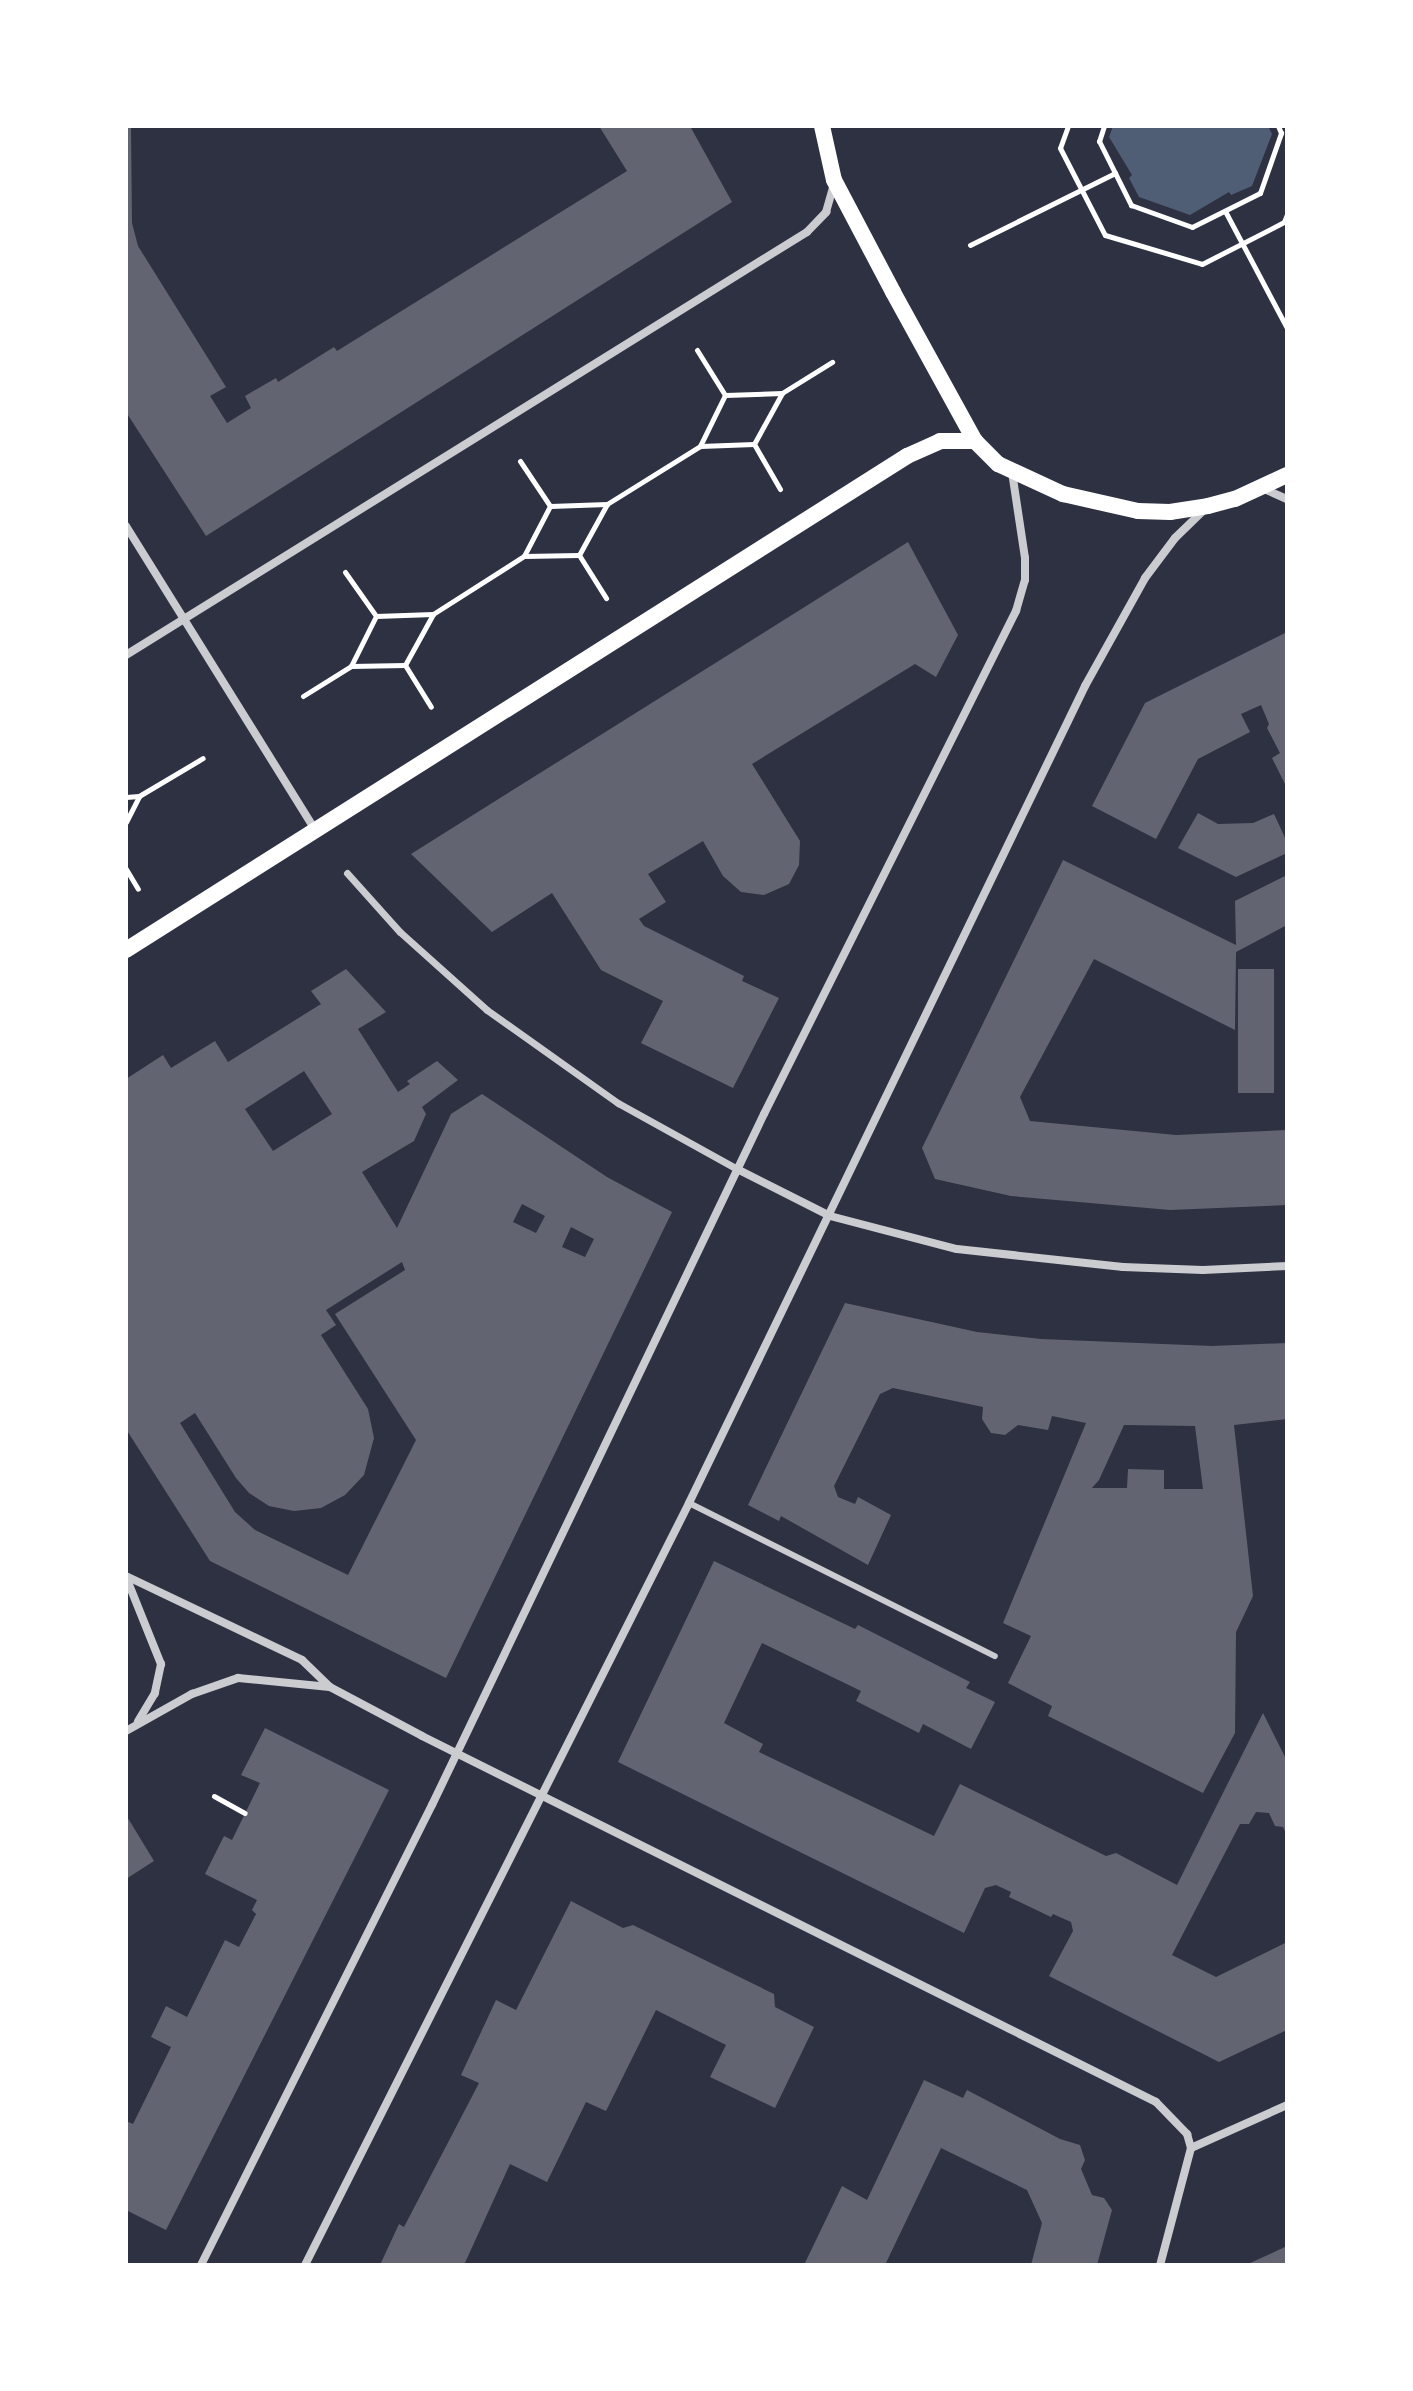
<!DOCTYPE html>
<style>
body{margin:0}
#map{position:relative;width:1413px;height:2391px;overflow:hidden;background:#2d3142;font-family:Inter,sans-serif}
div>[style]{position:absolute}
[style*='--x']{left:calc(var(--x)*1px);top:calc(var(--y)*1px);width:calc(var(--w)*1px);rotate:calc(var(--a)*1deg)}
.water>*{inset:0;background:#4f5d75}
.building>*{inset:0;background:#626471;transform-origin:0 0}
.path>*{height:5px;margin:-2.5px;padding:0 2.5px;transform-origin:2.5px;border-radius:2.5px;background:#fff}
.service>*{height:6px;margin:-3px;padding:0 3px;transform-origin:3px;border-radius:3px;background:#caccd0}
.pedestrian>*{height:7px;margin:-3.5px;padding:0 3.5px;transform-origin:3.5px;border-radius:3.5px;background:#caccd0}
.minor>*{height:8px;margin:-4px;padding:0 4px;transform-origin:4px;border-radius:4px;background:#caccd0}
.secondary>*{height:16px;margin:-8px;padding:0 8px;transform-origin:8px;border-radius:8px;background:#fff}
span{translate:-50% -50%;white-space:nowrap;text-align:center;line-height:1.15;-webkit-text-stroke:6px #fff;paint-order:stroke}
.frame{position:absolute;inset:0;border:128px solid #fff;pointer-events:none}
</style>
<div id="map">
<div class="water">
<div style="clip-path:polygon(1113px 126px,1268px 126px,1272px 134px,1252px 186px,1231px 195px,1229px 192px,1190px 215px,1139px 197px,1129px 178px,1132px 175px,1109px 137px)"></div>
</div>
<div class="building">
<div style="clip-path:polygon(126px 126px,131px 126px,132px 223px,138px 246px,226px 387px,210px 396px,227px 423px,251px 408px,245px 396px,276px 378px,278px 382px,334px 347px,337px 351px,627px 171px,599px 126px,690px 126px,732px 202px,206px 536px,126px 412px)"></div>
<div style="clip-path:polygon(908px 542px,958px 635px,936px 677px,915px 664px,752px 764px,800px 841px,799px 865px,789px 884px,764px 895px,741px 892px,723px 876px,703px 841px,648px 874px,666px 902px,639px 919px,644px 926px,744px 976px,742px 981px,779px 998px,733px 1088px,641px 1043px,663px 1001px,601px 970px,552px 893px,492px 932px,411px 854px)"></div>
<div style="clip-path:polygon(1287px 632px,1287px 788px,1272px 758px,1280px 753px,1267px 728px,1269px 724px,1261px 705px,1241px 714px,1250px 732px,1198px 759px,1156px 839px,1092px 806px,1145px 703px)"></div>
<div style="clip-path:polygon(1198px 813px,1218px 824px,1253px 823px,1274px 814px,1287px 842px,1287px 853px,1236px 877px,1178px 848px)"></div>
<div style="clip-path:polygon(1063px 860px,1236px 945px,1235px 901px,1287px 875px,1287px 925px,1236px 952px,1235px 1030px,1094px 959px,1020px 1097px,1030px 1121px,1176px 1135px,1287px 1130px,1287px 1205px,1170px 1210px,1011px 1196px,935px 1179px,922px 1148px)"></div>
<div style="clip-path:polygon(evenodd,346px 969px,386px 1012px,358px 1029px,398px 1092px,410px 1084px,407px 1081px,437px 1061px,458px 1080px,422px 1107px,426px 1114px,414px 1141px,362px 1172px,397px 1228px,451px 1114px,482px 1094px,607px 1177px,672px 1212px,446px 1678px,210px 1561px,126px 1429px,126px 1079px,163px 1055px,171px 1068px,215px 1041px,228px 1062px,321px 1004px,311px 991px,346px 969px,304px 1071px,332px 1114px,273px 1151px,245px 1109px,304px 1071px,346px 969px,522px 1204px,545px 1216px,536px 1233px,513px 1222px,522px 1204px,346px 969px,571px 1227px,594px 1239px,585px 1257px,562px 1247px,571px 1227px,346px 969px,402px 1262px,405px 1270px,335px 1314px,416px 1440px,348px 1575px,255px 1530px,235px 1512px,180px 1423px,195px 1413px,236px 1478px,249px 1493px,269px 1506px,294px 1511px,321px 1508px,345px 1495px,364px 1475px,374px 1438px,368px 1409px,321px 1335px,336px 1325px,326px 1310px,402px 1262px)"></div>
<div style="left:1238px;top:969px;width:36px;height:124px"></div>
<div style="clip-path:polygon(evenodd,845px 1303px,977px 1332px,1041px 1339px,1212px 1346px,1287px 1343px,1287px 1419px,1234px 1425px,1253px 1596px,1236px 1632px,1235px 1733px,1203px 1793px,1048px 1716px,1052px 1706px,1008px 1683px,1031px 1636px,1003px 1623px,1086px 1423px,1052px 1416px,1048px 1430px,1018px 1425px,1005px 1435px,991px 1433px,982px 1419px,983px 1407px,893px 1388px,880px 1394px,834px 1486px,838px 1497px,855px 1504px,858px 1497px,891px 1515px,868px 1565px,781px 1516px,779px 1521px,748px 1505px,845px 1303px,1124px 1425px,1195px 1426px,1203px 1489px,1164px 1489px,1164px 1470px,1128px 1469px,1127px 1488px,1092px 1488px,1099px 1480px,1124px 1425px)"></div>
<div style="clip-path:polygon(714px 1561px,855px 1629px,858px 1625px,970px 1682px,966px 1688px,995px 1702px,971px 1749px,923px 1724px,919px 1733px,856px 1701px,861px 1691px,762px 1643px,724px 1723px,763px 1744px,759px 1752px,934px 1836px,960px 1784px,1106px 1856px,1116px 1853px,1177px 1885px,1263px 1713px,1287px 1761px,1287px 1835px,1283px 1827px,1275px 1826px,1269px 1813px,1256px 1812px,1249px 1824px,1240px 1824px,1172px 1955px,1216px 1977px,1287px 1942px,1287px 2030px,1219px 2062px,1049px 1976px,1073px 1931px,1071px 1922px,1053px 1914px,1051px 1917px,1009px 1897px,1011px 1892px,996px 1885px,985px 1888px,964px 1933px,618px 1762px)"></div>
<div style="clip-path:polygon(265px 1728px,389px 1790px,166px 2230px,126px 2210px,126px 2121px,133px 2124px,171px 2047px,151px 2037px,166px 2006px,187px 2017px,225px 1940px,239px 1947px,256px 1914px,252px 1910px,257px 1900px,205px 1874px,224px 1836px,232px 1840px,260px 1783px,241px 1775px)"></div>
<div style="clip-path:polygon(126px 1815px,154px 1861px,126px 1879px)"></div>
<div style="clip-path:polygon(571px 1901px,623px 1928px,633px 1925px,774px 1994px,775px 2007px,814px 2027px,775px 2108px,710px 2077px,726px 2045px,656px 2010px,606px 2111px,586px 2102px,547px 2182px,510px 2164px,464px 2265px,380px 2265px,399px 2224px,404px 2227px,479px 2083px,461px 2075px,496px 2000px,516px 2010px)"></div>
<div style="clip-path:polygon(924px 2080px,963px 2098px,967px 2090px,1060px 2139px,1080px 2145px,1085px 2160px,1081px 2169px,1092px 2195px,1104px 2198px,1112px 2210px,1097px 2265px,1031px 2265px,1042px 2223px,1027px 2190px,941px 2148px,885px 2265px,804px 2265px,842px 2186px,867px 2200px)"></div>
<div style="clip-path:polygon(1287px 2246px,1287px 2265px,1246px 2265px)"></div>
</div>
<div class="path">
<div style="--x:1068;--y:126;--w:23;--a:110"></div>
<div style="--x:1060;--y:148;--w:98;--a:62.7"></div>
<div style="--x:1105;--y:235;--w:101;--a:16.6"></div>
<div style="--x:1202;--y:264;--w:92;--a:-27.1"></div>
<div style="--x:1284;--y:222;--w:9;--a:-69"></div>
<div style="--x:1104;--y:126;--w:16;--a:108"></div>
<div style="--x:1099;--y:141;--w:72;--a:63.4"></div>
<div style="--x:1131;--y:205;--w:65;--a:19.8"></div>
<div style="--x:1192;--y:227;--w:76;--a:-26.6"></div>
<div style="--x:1260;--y:193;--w:64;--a:-70.7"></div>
<div style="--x:1281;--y:133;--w:8;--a:-113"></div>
<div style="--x:1225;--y:211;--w:132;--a:62.1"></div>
<div style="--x:970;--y:245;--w:162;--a:-26.4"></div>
<div style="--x:697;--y:350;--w:53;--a:58.1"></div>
<div style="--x:782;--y:393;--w:57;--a:178"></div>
<div style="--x:725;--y:395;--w:57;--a:116.1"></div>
<div style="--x:700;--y:446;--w:54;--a:-2.1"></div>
<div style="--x:754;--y:444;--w:58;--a:-61.2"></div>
<div style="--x:782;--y:393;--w:59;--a:-31.8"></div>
<div style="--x:754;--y:444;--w:52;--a:60"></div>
<div style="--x:520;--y:461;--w:54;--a:56.3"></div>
<div style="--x:607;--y:504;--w:57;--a:178"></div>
<div style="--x:550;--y:506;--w:56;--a:117.5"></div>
<div style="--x:524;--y:556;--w:55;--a:-1"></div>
<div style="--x:579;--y:555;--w:58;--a:-61.2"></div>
<div style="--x:607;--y:504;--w:110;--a:-31.9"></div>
<div style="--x:579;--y:555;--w:51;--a:57.9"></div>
<div style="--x:345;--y:572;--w:54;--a:54.8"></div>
<div style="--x:433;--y:614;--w:57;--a:178"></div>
<div style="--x:376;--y:616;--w:56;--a:116.6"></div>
<div style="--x:351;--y:666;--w:54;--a:-1.1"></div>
<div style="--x:405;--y:665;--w:58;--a:-61.2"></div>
<div style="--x:433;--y:614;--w:108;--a:-32.5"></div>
<div style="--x:405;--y:665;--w:49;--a:58.2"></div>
<div style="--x:303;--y:696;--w:57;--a:-32"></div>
<div style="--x:126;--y:797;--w:13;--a:-4"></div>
<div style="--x:139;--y:796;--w:74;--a:-30.7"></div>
<div style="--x:126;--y:822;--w:29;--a:-63"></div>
<div style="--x:126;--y:869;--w:23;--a:59"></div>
<div style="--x:214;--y:1796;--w:35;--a:29"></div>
</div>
<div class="service">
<div style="--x:689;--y:1503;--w:342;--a:26.6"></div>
</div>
<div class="pedestrian">
<div style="--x:347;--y:873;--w:79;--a:48.1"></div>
<div style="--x:400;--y:932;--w:117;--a:41.9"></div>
<div style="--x:487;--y:1010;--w:161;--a:35.4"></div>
<div style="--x:618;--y:1103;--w:136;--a:29"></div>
</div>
<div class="minor">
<div style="--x:1262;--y:488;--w:27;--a:24"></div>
<div style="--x:126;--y:526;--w:359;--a:58.1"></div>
<div style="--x:126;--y:655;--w:802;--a:-31.85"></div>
<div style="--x:807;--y:232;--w:28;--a:-46"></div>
<div style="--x:826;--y:212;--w:29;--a:-74"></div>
<div style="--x:737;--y:1169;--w:104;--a:26.8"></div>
<div style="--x:830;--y:1216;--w:131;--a:14.6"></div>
<div style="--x:957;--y:1249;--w:167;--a:6.2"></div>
<div style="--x:1123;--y:1267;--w:80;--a:2.1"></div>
<div style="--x:1203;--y:1270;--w:84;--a:-2.7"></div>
<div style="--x:126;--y:1576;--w:195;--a:25.5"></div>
<div style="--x:302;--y:1660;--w:39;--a:44"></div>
<div style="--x:330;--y:1687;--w:104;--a:28"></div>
<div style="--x:422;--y:1736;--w:820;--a:26.5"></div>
<div style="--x:1156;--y:2102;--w:45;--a:45.9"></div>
<div style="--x:1187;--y:2134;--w:15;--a:74"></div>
<div style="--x:1191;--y:2148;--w:121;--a:104.8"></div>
<div style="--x:126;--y:1577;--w:94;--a:68.1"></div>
<div style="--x:161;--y:1664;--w:30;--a:102"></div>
<div style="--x:155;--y:1693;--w:33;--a:121"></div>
<div style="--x:126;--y:1731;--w:76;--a:-29.3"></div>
<div style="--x:192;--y:1694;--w:49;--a:-19.2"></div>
<div style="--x:238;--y:1678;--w:92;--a:5.6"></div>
<div style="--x:1191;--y:2148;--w:105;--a:-24.1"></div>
<div style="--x:201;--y:2265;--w:515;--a:-63.34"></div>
<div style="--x:432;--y:1805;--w:767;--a:-64.34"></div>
<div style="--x:764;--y:1114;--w:563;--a:-63.39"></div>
<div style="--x:1016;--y:611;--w:32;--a:-74"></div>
<div style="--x:1025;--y:580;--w:22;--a:-90"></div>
<div style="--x:1025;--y:558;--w:87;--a:-98.6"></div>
<div style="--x:305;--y:2265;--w:853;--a:-63.25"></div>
<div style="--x:689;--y:1503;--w:908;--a:-64.14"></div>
<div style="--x:1085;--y:686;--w:124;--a:-60.9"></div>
<div style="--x:1145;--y:578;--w:50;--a:-53.1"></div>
<div style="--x:1175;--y:538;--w:40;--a:-44"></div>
</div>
<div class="secondary">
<div style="--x:822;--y:126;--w:55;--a:77.5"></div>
<div style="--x:834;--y:180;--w:127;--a:62.2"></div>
<div style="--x:893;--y:292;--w:170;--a:61.2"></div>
<div style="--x:975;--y:441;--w:33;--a:45"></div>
<div style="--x:998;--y:464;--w:72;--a:24.8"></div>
<div style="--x:1063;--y:494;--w:77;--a:12.8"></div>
<div style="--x:1138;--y:511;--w:32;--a:2"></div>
<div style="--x:1170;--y:512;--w:38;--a:-9"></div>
<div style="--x:1208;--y:506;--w:28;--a:-15"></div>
<div style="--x:1235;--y:499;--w:57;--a:-24.8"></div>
<div style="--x:126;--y:950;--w:924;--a:-32.31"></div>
<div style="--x:907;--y:456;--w:36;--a:-24"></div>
<div style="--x:940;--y:441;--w:35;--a:0"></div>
</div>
<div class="frame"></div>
</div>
